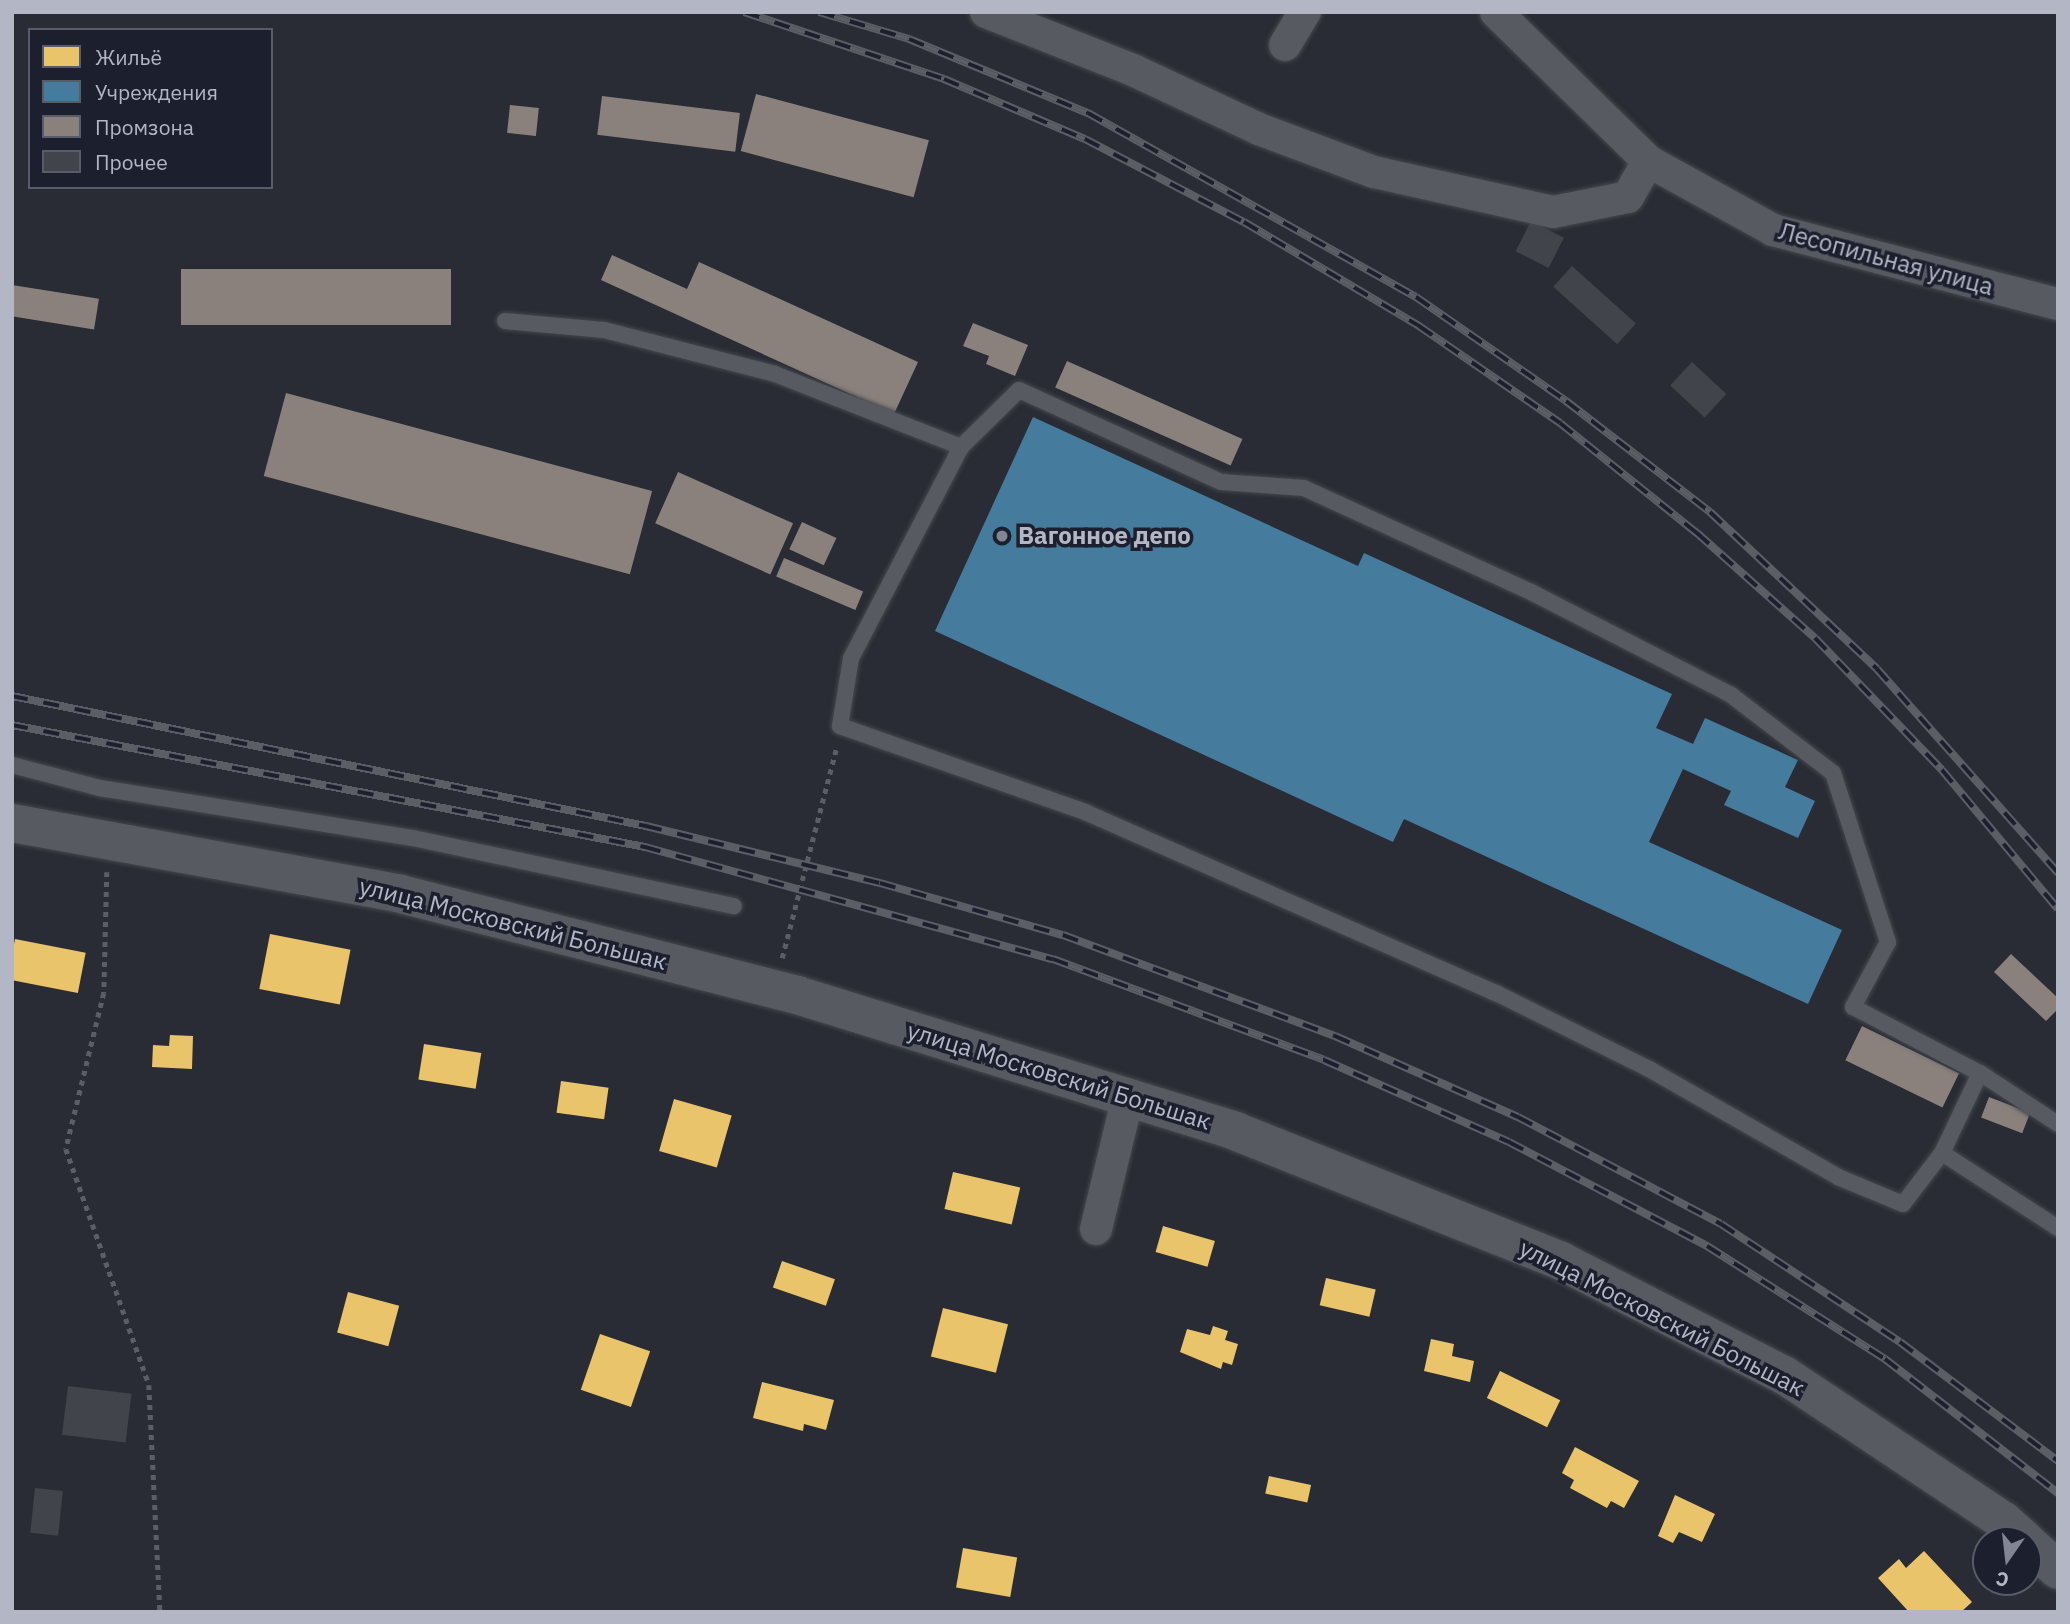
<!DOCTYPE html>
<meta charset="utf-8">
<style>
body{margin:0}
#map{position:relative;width:2070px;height:1624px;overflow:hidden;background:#292c34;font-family:"IBM Plex Sans",sans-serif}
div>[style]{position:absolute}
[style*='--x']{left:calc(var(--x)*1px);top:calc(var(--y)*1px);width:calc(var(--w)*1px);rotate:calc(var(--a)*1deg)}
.homes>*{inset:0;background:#e9c46a;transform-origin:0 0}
.public>*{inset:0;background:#457b9d}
.industry>*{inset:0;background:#8a817c;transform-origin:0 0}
.building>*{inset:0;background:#42444b;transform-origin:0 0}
.path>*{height:4.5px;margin-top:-2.25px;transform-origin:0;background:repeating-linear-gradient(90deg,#5b5e66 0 5px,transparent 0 10px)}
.roads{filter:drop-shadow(0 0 2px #45474d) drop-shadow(0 0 2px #45474d)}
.service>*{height:16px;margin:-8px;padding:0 8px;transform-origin:8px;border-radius:8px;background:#585a62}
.minor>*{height:32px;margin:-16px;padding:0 16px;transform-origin:16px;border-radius:16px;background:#585a62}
.tertiary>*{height:38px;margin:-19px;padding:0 19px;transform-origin:19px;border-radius:19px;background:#585a62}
.rail>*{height:8px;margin-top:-4px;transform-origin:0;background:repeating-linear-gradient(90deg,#1c202e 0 16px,#5c5e66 0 32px);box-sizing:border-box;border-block:2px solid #5c5e66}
.dots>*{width:19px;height:19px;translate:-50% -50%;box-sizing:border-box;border:4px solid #1c202e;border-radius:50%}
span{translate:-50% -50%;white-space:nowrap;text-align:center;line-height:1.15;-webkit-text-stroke:7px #1c202e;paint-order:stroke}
.street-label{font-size:24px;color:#b2b6c5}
.poi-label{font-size:24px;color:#b2b6c5;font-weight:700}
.left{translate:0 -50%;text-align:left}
.frame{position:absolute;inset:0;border:14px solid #b2b6c5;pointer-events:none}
.legend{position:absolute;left:28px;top:28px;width:245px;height:161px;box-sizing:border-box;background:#1c202e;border:2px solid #585c6a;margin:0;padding:9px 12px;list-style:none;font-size:21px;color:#b2b6c5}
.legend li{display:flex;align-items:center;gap:14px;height:35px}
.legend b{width:35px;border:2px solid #585c6a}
.north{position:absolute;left:1972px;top:1526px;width:70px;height:70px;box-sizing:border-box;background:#1c202e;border:2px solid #585c6a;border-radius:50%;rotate:194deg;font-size:19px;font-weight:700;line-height:28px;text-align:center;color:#b2b6c5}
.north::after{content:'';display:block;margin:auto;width:24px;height:32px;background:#828692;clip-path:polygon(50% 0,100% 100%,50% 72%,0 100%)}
</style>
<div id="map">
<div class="homes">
<div style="left:270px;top:934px;width:82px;height:56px;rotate:11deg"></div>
<div style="left:15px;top:939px;width:72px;height:41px;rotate:11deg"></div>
<div style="clip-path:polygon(170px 1035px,193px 1036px,192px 1069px,152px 1067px,153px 1045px,169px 1046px)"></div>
<div style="left:424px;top:1044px;width:58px;height:36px;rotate:9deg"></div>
<div style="left:561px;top:1081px;width:48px;height:32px;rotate:8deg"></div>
<div style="left:674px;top:1099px;width:60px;height:54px;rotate:16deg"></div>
<div style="left:953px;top:1172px;width:69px;height:38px;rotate:13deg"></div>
<div style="left:1163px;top:1226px;width:54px;height:27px;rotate:16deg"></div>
<div style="left:782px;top:1261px;width:56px;height:28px;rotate:19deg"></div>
<div style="left:1326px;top:1278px;width:51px;height:28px;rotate:13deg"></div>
<div style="left:348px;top:1292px;width:53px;height:42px;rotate:15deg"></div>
<div style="left:943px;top:1308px;width:67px;height:50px;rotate:14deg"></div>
<div style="clip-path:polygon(1213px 1326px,1228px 1331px,1225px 1340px,1238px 1344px,1232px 1365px,1223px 1362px,1221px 1369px,1180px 1352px,1187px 1329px,1210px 1335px)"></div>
<div style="left:600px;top:1334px;width:53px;height:59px;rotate:19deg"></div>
<div style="clip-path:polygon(1431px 1339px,1454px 1344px,1452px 1356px,1474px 1361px,1470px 1382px,1424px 1371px)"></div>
<div style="left:1500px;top:1371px;width:67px;height:30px;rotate:26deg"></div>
<div style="clip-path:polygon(762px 1382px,834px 1400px,826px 1430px,804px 1424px,803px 1431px,753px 1418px)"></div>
<div style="clip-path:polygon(1575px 1447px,1639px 1481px,1624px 1508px,1611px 1501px,1607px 1508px,1570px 1488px,1574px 1480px,1562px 1473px)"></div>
<div style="left:1269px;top:1476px;width:43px;height:18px;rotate:12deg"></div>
<div style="clip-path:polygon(1675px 1495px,1715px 1514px,1702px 1542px,1679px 1532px,1673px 1543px,1658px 1536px)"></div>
<div style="left:963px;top:1548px;width:55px;height:40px;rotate:10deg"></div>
<div style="clip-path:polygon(1924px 1551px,1972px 1602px,1961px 1612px,1909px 1612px,1878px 1578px,1899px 1559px,1906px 1568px)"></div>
</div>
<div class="public">
<div style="clip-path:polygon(1033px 417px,1358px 566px,1364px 553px,1672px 694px,1656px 728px,1693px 744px,1705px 718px,1798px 760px,1785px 787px,1815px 801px,1798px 838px,1724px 805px,1731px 791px,1683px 769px,1649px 842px,1842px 930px,1808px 1004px,1404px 819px,1393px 842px,935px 631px)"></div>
</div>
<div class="industry">
<div style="left:756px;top:94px;width:179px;height:59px;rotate:15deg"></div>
<div style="left:602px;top:96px;width:139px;height:39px;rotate:7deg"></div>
<div style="left:510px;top:105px;width:29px;height:28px;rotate:6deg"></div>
<div style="clip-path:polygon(612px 255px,687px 289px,699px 262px,918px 362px,894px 414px,601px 280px)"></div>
<div style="left:451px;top:269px;width:56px;height:270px;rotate:90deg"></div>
<div style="left:12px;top:285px;width:88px;height:31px;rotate:9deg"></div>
<div style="clip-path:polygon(973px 323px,1028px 345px,1015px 376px,986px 364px,989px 356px,963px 346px)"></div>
<div style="left:1067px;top:361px;width:192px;height:29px;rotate:24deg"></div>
<div style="left:286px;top:393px;width:379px;height:86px;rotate:15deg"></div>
<div style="left:678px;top:472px;width:126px;height:56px;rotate:24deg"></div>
<div style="left:802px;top:522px;width:38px;height:30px;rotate:25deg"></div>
<div style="left:784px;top:558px;width:86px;height:20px;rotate:23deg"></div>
<div style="clip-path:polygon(2011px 954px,2058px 998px,2058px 1009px,2046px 1021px,1994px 972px)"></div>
<div style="left:1862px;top:1026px;width:108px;height:38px;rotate:26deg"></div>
<div style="left:1989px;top:1097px;width:44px;height:22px;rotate:21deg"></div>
</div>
<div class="building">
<div style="left:1531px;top:221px;width:37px;height:34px;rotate:27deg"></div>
<div style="left:1572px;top:266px;width:86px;height:28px;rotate:42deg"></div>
<div style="left:1692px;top:362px;width:47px;height:32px;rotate:43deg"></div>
<div style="left:68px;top:1386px;width:64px;height:49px;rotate:7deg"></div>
<div style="left:35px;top:1488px;width:28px;height:45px;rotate:6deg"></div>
</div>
<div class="path">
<div style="--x:107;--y:872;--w:121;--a:91.4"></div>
<div style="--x:104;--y:993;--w:161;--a:103.7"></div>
<div style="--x:66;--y:1149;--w:250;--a:70.6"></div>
<div style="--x:149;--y:1385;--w:227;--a:87.2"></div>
<div style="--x:782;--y:958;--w:219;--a:-75.5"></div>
</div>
<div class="roads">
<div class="service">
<div style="--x:505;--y:321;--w:99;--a:5.2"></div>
<div style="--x:604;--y:330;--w:177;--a:14.4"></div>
<div style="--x:775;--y:374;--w:200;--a:21.4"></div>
<div style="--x:961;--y:447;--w:238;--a:117.5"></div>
<div style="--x:851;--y:658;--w:69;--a:99.2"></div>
<div style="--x:840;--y:726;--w:260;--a:19.3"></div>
<div style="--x:1085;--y:812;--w:449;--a:23.8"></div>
<div style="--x:1496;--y:993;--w:171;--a:26.4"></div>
<div style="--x:1649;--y:1069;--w:218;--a:29.7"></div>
<div style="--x:1838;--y:1177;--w:70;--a:22.6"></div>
<div style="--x:1903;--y:1204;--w:64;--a:-52.6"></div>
<div style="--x:1942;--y:1153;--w:138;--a:32.9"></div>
<div style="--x:961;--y:447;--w:81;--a:-44.5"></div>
<div style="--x:1019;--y:390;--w:222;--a:24.5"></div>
<div style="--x:1221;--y:482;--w:83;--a:4.1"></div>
<div style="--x:1304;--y:488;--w:250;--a:24.6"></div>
<div style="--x:1531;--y:592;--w:225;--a:27.2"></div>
<div style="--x:1731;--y:695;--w:128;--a:37.4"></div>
<div style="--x:1833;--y:773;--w:178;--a:72"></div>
<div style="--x:1888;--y:942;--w:74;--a:118.3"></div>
<div style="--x:1853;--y:1007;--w:143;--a:27.5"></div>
<div style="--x:1980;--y:1073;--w:89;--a:115.4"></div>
<div style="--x:12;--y:765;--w:91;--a:14.6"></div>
<div style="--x:100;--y:788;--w:317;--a:9.1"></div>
<div style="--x:413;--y:838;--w:328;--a:12"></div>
<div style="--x:1980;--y:1073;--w:93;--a:33.2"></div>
</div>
<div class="minor">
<div style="--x:986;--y:12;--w:158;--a:21.5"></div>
<div style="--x:1133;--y:70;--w:139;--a:25.1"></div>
<div style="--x:1259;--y:129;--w:123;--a:20.5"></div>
<div style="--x:1374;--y:172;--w:183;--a:12.6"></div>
<div style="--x:1553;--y:212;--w:76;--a:-11.3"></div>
<div style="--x:1628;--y:197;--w:41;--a:-60.9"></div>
<div style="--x:1496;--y:12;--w:213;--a:44.4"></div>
<div style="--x:1648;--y:161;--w:143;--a:28.9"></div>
<div style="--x:1773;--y:230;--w:294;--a:14.6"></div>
<div style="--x:1285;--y:45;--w:39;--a:-59"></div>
<div style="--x:1096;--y:1229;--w:136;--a:-76.4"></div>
</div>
<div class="tertiary">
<div style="--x:12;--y:823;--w:395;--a:10.3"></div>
<div style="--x:401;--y:894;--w:409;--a:14.3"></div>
<div style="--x:797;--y:995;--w:459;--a:17.2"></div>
<div style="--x:1235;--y:1131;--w:351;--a:21.7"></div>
<div style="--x:1561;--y:1261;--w:250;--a:27.1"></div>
<div style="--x:1784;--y:1375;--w:264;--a:33.6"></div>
<div style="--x:2004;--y:1521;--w:28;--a:42"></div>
<div style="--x:2028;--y:1543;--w:40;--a:42"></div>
</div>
</div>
<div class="rail">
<div style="--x:744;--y:12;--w:211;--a:18.5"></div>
<div style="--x:944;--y:79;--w:153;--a:23.1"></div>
<div style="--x:1085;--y:139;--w:179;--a:27.6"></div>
<div style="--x:1244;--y:222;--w:204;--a:30.7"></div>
<div style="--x:1419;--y:326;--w:171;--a:34.5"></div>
<div style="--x:1560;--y:423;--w:176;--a:38.8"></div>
<div style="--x:1697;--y:533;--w:158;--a:41.7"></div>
<div style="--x:1815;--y:638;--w:183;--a:46.1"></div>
<div style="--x:1942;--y:770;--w:181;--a:50.2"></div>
<div style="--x:819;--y:12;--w:94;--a:16.7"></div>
<div style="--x:909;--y:39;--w:194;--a:22.5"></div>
<div style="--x:1088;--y:113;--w:376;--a:29.3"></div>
<div style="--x:1416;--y:297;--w:183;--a:34.7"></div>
<div style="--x:1566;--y:401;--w:182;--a:37.6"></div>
<div style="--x:1710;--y:512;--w:229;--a:43.2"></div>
<div style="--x:1877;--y:669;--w:273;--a:48.4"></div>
<div style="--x:12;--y:696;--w:647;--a:11.59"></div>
<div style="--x:646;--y:826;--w:241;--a:13.7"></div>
<div style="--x:880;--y:883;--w:190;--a:15.9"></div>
<div style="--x:1063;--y:935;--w:290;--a:20.4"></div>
<div style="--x:1335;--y:1036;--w:200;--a:23.9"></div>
<div style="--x:1518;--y:1117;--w:229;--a:27.8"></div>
<div style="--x:1721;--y:1224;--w:214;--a:33.4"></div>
<div style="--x:1900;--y:1342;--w:198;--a:37"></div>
<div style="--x:12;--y:725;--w:645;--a:10.91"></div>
<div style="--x:645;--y:847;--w:423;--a:15.4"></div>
<div style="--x:1053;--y:959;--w:289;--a:20.4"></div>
<div style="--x:1324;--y:1060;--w:202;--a:23.9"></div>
<div style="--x:1509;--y:1142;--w:224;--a:27.7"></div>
<div style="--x:1707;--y:1246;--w:211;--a:32.4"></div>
<div style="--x:1885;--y:1359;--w:219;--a:37.8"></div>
</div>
<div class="dots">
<div style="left:1002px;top:536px;background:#828692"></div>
</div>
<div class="street-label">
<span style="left:1886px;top:259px;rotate:15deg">Лесопильная улица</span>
<span style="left:513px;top:924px;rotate:14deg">улица Московский Большак</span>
<span style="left:1059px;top:1076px;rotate:17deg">улица Московский Большак</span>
<span style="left:1662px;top:1318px;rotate:27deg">улица Московский Большак</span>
</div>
<div class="poi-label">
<span class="left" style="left:1018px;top:536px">Вагонное депо</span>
</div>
<div class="frame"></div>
<ul class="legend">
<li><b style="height:19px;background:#e9c46a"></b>Жильё</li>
<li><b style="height:19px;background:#457b9d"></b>Учреждения</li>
<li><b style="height:19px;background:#8a817c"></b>Промзона</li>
<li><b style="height:19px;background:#42444b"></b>Прочее</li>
</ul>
<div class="north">С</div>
</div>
